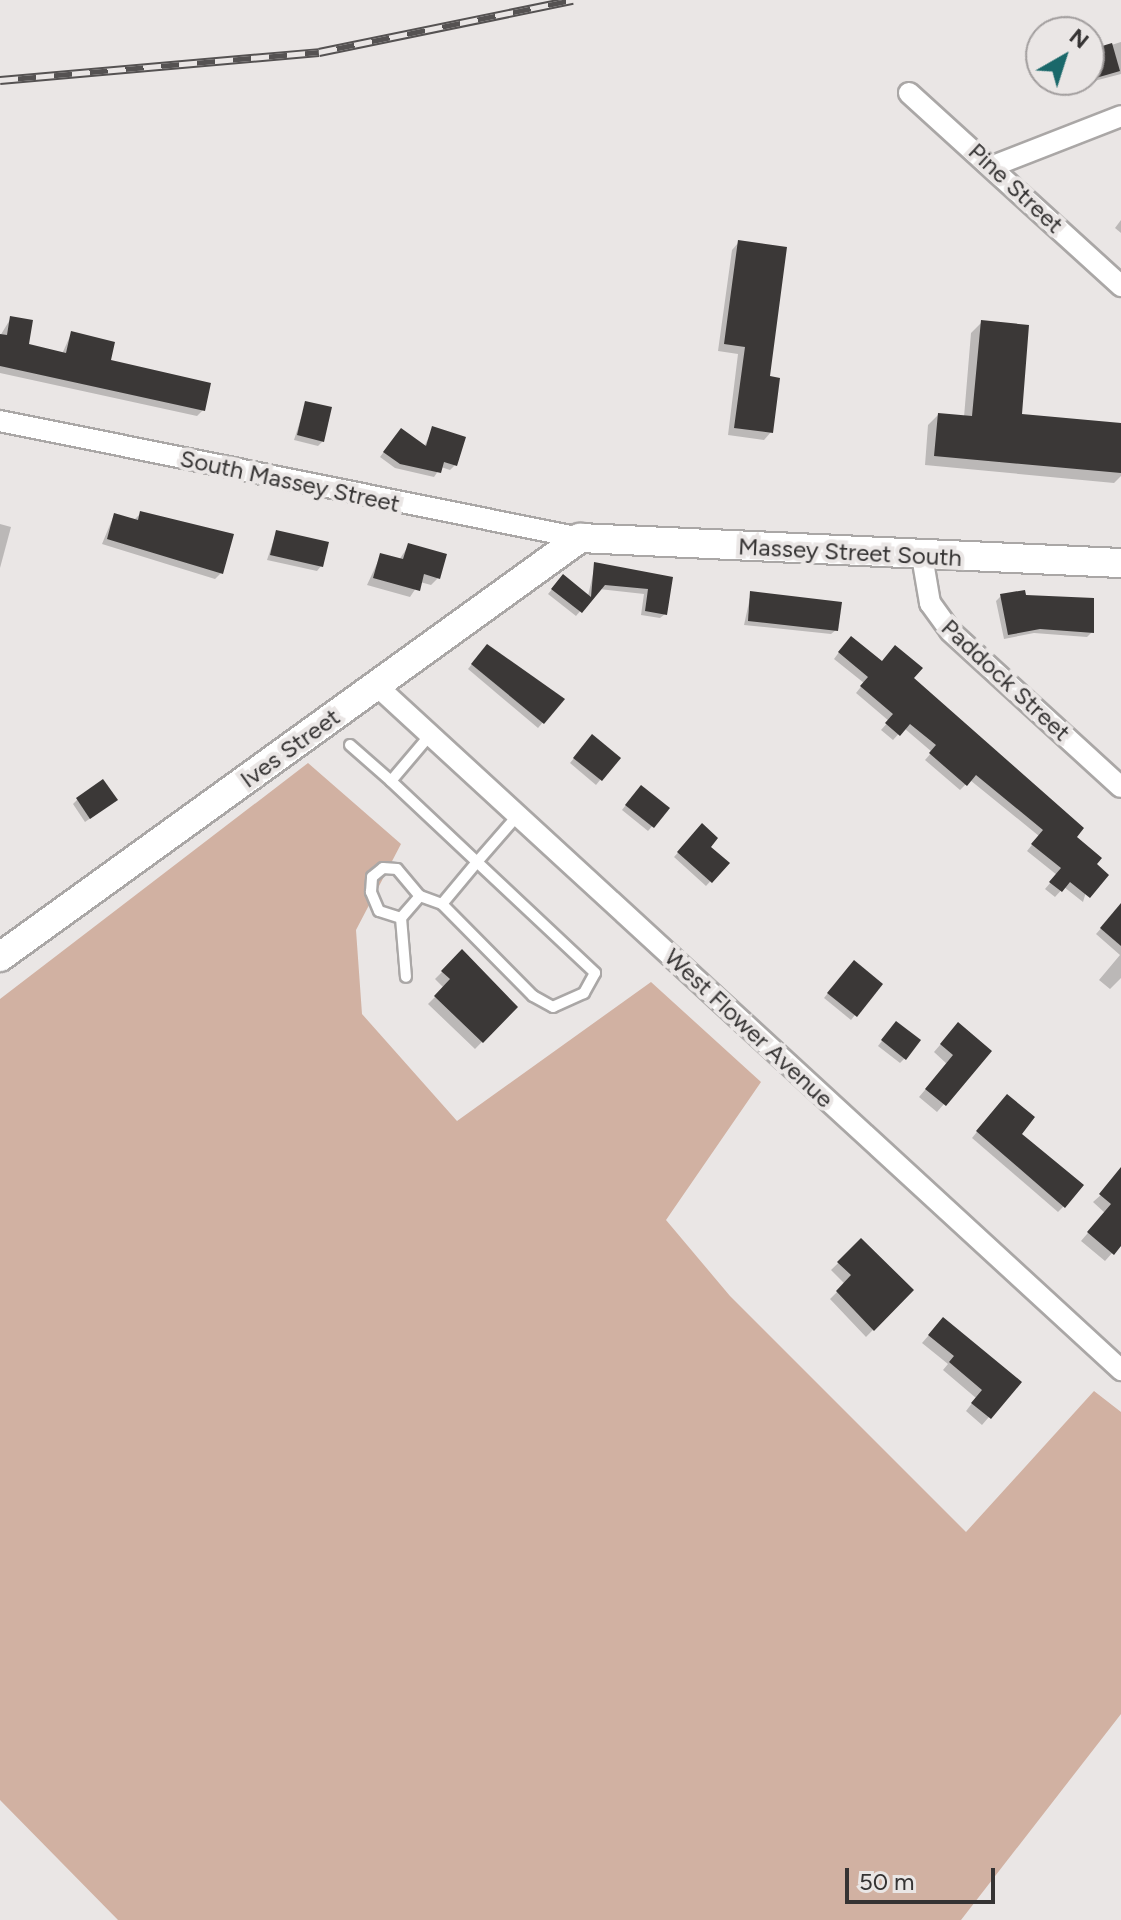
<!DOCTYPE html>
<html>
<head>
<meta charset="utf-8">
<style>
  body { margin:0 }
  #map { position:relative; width:1121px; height:1920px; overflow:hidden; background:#eae6e5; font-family:Figtree,sans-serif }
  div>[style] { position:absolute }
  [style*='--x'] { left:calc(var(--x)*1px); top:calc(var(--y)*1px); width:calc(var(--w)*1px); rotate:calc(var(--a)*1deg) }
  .green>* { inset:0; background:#d1b1a2 }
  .shadow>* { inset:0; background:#0003 }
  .building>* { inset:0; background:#3b3837 }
  .roads { filter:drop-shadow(2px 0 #aaa7a6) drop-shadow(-2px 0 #aaa7a6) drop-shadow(0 2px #aaa7a6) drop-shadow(0 -2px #aaa7a6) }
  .lane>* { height:10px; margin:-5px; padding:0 5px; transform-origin:5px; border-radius:5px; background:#fff }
  .street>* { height:20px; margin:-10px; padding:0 10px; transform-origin:10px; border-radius:10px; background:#fff }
  .secondary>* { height:28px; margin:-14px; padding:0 14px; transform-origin:14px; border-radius:14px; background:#fff }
  .rail>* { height:9px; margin-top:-4.5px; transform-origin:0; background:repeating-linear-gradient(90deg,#eae6e5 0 18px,#555252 0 36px); box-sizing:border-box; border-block:2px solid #555252 }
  span { translate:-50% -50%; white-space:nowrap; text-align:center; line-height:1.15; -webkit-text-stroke:8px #eae6e5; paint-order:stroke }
  .street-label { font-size:24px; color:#353333 }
  .north { position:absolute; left:1025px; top:16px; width:80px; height:80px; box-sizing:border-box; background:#eae6e5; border:2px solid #a29e9e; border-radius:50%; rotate:39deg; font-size:22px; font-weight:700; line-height:32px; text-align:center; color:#353333 }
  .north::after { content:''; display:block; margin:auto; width:28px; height:36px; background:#1a686a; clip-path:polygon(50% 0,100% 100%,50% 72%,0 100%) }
  .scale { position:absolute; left:845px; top:1868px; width:150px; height:36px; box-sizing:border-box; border:4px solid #353333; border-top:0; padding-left:10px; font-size:24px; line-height:28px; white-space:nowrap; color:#353333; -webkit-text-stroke:6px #eae6e5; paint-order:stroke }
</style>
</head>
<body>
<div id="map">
  <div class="green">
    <div style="clip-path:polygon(308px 763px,401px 844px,356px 930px,362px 1014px,457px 1121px,651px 982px,761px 1082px,666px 1220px,730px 1296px,966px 1532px,1094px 1391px,1121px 1412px,1121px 1714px,961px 1920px,118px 1920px,0 1800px,0 999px)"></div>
  </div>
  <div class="shadow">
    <div style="clip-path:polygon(1121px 42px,1121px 74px,1075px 86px,1073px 80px,1089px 80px,1089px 52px)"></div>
    <div style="clip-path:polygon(1121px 220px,1121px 233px,1115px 228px)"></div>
    <div style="clip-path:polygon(739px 242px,768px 378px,771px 432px,764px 440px,728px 435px,738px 354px,718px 351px,732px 250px)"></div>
    <div style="clip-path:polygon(11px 318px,27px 346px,62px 354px,71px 334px,108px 361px,203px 410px,197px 416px,0 373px,0 336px)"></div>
    <div style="clip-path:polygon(982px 322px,1019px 415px,1121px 425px,1121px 476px,1114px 483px,925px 465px,928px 425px,938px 415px,964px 417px,971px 333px)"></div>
    <div style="clip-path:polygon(306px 403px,323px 441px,318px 446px,294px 440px)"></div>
    <div style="clip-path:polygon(433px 428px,455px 465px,450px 470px,441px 467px,434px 477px,395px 468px,380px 457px,396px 435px,424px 447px)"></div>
    <div style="clip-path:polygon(141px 513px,221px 573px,215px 579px,102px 544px,114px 515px,135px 519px)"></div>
    <div style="clip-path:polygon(0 524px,11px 527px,0 568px)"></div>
    <div style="clip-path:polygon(276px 533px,321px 566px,317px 571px,267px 560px)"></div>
    <div style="clip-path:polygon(409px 545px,438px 578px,431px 585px,420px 582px,410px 597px,367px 585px,381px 555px,399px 560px)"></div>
    <div style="clip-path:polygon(595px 565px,670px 579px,665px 614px,660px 618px,641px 615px,644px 594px,599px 589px,576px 616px,548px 594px,559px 581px,588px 596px)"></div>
    <div style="clip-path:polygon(751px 593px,836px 630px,831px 634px,744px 625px)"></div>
    <div style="clip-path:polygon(1001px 596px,1025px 597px,1092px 632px,1087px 637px,1034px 633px,1004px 639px,996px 601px)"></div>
    <div style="clip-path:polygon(845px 644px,912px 678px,1074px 837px,1094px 865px,1083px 902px,1064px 887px,1055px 897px,1045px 889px,1057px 875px,1027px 851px,1039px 836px,970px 780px,960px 790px,925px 760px,932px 752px,904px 728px,893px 740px,881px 730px,889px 721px,856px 693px,864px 683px,834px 659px)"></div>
    <div style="clip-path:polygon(482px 651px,562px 700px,538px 728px,468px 669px)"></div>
    <div style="clip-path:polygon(587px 742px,618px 758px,596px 785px,570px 763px)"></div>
    <div style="clip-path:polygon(636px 792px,667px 809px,648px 831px,622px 810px)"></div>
    <div style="clip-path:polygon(77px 800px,111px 804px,85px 822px,73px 804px)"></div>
    <div style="clip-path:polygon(702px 826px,708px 847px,727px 863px,706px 886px,674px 857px)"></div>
    <div style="clip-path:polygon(1121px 916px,1121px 978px,1110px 989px,1099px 980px,1120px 955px,1096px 934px,1111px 917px)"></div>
    <div style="clip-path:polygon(462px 952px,516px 1007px,475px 1049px,428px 1004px,444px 988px,435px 979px)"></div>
    <div style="clip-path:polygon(849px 967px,855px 1015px,851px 1020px,824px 998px)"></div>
    <div style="clip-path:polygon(892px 1028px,905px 1058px,900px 1063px,878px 1046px)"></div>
    <div style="clip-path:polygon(951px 1032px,989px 1052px,937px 1112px,919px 1097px,947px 1064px,934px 1052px)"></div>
    <div style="clip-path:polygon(1001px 1102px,1064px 1206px,1058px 1212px,972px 1138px)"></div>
    <div style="clip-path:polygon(1121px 1177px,1121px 1243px,1105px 1261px,1081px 1241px,1105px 1213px,1093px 1202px)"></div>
    <div style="clip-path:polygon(861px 1241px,912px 1290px,866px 1337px,830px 1299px,845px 1284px,831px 1270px)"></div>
    <div style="clip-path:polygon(936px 1327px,1019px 1382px,982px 1425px,966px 1411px,976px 1398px,943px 1370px,948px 1364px,922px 1343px)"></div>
  </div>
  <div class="building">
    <div style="clip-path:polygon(1112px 43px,1120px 71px,1089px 80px,1089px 50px)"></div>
    <div style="clip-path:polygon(738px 240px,787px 247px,770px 376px,780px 378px,773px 433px,734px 428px,745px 347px,724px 344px)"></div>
    <div style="clip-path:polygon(10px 316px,33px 320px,29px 344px,66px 353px,71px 331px,115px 342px,111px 360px,211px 383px,205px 411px,0 366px,0 334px,7px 335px)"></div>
    <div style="clip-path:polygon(981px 320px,1029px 325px,1022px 414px,1121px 423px,1121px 473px,934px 456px,938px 413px,972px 416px)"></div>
    <div style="clip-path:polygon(305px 401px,332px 407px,324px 442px,297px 435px)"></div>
    <div style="clip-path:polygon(432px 426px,466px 437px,457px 466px,444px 462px,441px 473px,400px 464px,383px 452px,401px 428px,426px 446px)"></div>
    <div style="clip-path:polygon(140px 511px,234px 534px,223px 574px,107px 539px,114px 513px,138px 520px)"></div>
    <div style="clip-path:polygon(276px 530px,329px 542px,323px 567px,270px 555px)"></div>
    <div style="clip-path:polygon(408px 543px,447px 554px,440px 579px,424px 574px,420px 591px,373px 578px,380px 553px,403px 559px)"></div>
    <div style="clip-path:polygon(594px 562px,673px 577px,667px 615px,645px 611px,648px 589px,605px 585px,582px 613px,551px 589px,563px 574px,591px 597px)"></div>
    <div style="clip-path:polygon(1025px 590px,1026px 595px,1094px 598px,1094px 633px,1040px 629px,1008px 635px,1000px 594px)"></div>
    <div style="clip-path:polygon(750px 591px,842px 602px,838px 631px,748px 621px)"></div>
    <div style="clip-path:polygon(851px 636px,882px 661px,895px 645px,923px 668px,914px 678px,1084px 828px,1077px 837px,1102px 858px,1097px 864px,1109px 875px,1090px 898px,1070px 882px,1062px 892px,1049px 882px,1061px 868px,1031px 844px,1043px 830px,976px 775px,967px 786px,929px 753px,936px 745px,910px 724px,900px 736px,885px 723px,893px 714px,860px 686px,868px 677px,838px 652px)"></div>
    <div style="clip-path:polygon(487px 644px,565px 699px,544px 724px,471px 664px)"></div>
    <div style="clip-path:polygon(592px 734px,621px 758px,602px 781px,573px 758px)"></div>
    <div style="clip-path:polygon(103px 779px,118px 800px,90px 819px,76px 798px)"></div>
    <div style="clip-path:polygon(641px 785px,670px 808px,654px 828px,625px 805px)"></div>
    <div style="clip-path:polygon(702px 823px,718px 838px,711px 847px,730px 863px,712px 883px,677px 852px)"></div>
    <div style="clip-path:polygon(1121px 903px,1121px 946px,1100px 928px)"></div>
    <div style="clip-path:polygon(462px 949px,518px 1007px,483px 1043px,434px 996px,450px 979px,441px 971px)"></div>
    <div style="clip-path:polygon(854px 960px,883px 984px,857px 1017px,827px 993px)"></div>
    <div style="clip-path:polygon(896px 1021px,921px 1040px,906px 1060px,881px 1040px)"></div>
    <div style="clip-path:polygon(958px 1022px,992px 1051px,946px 1106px,925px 1089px,953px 1055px,940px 1044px)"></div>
    <div style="clip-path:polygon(1007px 1094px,1035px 1117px,1022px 1134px,1084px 1185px,1065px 1208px,976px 1131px)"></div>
    <div style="clip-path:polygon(1121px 1167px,1121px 1246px,1114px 1255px,1087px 1232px,1111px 1204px,1099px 1194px)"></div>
    <div style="clip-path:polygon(861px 1238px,914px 1290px,874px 1331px,836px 1291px,851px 1275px,837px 1262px)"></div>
    <div style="clip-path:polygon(943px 1317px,1022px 1382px,991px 1419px,971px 1403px,982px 1390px,949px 1362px,954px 1356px,928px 1335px)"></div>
  </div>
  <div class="roads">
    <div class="lane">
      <div style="--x:430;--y:735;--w:60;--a:130.3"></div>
      <div style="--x:391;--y:781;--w:118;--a:43.3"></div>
      <div style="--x:477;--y:862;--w:162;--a:43.2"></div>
      <div style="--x:595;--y:973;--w:23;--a:119"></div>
      <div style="--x:584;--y:993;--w:34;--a:156"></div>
      <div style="--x:553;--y:1007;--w:23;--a:-151"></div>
      <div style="--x:533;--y:996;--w:129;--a:-134.7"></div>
      <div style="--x:442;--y:904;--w:55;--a:-50.2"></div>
      <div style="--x:477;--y:862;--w:62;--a:-48.9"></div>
      <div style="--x:350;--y:745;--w:55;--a:41.3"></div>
      <div style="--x:420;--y:896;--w:29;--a:131"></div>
      <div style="--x:401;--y:918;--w:23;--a:-162"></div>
      <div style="--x:379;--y:911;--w:21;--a:-113"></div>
      <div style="--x:371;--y:892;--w:15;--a:-86"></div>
      <div style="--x:372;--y:877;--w:14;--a:-39"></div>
      <div style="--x:383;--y:868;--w:14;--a:4"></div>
      <div style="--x:397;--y:869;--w:35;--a:50"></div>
      <div style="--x:420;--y:896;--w:23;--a:20"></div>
      <div style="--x:401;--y:918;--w:59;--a:85.2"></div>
    </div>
    <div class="street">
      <div style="--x:909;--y:93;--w:287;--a:42.3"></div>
      <div style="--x:993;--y:166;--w:137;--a:-21.3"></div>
      <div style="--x:0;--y:421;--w:592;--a:11.4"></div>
      <div style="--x:922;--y:556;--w:48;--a:80.3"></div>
      <div style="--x:930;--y:603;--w:34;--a:54"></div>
      <div style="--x:950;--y:631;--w:231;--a:42.4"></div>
      <div style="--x:377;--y:686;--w:1011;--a:42.59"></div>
    </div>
    <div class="secondary">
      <div style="--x:0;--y:957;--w:716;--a:-35.84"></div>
      <div style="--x:580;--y:538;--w:542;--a:2.65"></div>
    </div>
  </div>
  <div class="rail">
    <div style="--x:0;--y:80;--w:320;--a:-5"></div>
    <div style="--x:319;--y:52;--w:259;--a:-11.6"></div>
  </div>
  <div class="street-label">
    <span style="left:1016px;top:188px;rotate:43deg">Pine Street</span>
    <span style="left:290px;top:481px;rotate:12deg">South Massey Street</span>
    <span style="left:850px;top:552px;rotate:3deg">Massey Street South</span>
    <span style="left:1006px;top:680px;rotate:43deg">Paddock Street</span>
    <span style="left:290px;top:748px;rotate:-36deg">Ives Street</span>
    <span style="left:749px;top:1028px;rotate:43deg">West Flower Avenue</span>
  </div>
  <div class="north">N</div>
  <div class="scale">50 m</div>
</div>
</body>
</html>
